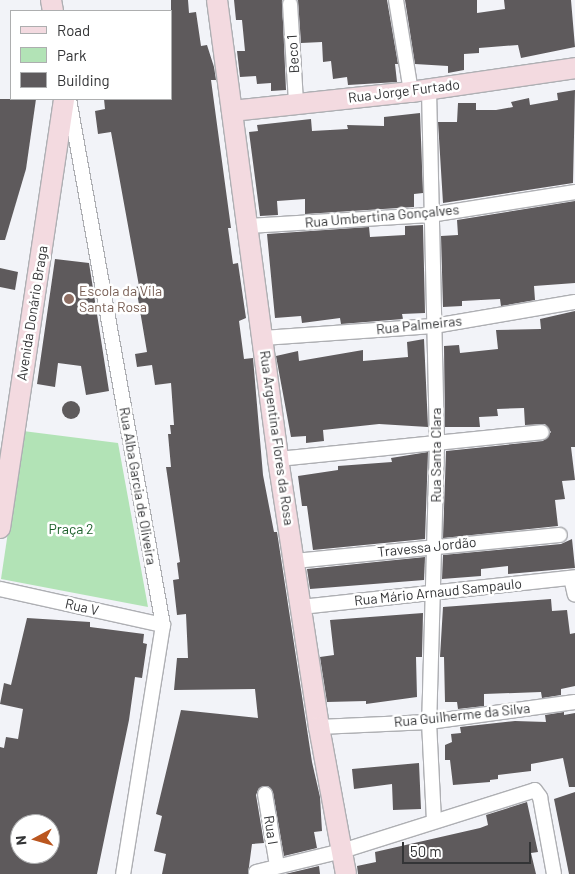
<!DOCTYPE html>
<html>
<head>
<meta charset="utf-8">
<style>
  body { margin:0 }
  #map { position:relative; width:575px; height:874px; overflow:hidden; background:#f2f3f8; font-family:Barlow,sans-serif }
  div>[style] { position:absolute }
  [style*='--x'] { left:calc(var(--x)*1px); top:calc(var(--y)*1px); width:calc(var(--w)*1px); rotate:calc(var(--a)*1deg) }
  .green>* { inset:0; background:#b2e3b6 }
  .building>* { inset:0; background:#5e5a5c }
  .round { border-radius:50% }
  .roads { filter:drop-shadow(1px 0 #aeafb3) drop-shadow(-1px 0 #aeafb3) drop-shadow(0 1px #aeafb3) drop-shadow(0 -1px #aeafb3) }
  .street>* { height:14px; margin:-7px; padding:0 7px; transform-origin:7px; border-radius:7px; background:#fff }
  .secondary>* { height:20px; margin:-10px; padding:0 10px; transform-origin:10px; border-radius:10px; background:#f3dae0 }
  .dots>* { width:14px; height:14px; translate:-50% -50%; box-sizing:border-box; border:2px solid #fff; border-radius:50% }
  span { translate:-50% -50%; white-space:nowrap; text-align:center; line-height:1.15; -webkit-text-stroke:5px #fff; paint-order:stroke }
  .street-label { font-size:14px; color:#333436 }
  .education-label { font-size:14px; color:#785e54 }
  .left { translate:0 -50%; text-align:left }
  .park-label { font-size:14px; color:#185d27 }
  .legend { position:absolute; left:10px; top:10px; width:162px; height:90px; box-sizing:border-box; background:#fff; border:1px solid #adaeaf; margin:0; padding:6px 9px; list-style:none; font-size:15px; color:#333436 }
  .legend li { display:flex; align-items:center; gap:10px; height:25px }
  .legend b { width:25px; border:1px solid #adaeaf }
  .north { position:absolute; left:10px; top:814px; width:50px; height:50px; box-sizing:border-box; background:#fff; border:1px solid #adaeaf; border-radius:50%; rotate:264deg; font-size:14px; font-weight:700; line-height:20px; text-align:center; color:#333436 }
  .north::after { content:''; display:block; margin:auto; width:18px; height:22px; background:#ba561f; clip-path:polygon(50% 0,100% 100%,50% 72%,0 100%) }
  .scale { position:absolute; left:402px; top:842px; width:129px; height:22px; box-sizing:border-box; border:2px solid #333436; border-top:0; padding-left:6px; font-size:15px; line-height:18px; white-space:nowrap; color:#333436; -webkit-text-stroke:4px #fff; paint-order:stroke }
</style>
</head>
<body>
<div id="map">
  <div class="green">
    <div style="clip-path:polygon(23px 431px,118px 443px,148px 607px,1px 579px)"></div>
  </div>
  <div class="building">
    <div style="clip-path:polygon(171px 0,188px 0,189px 13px,196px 12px,201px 46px,207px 45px,214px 67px,216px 80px,211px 80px,231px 228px,228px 228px,233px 264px,238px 263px,246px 318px,239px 321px,244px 359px,253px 358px,263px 475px,274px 532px,277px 532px,312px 762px,320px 797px,322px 831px,314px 832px,317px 848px,284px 856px,273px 792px,268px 786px,259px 788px,256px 795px,264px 843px,252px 844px,248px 874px,162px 874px,166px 854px,154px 851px,162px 816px,156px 814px,181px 710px,258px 718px,255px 689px,174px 690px,177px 658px,188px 658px,186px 614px,177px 615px,173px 580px,179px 579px,177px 563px,180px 562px,166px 467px,171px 467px,168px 434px,171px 434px,170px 425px,174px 425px,171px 383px,155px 385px,152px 365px,137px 367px,135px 354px,147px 352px,136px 287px,139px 286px,111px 132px,98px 134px,95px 111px,105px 109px,104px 99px,171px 99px)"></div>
    <div style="clip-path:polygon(234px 0,282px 0,286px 90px,271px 91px,271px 83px,257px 84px,256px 76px,240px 77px,237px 51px,245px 51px,242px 20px,236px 20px)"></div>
    <div style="clip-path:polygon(298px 0,387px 0,398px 64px,395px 64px,397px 82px,348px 85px,347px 77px,333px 79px,331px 61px,323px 62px,322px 42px,301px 43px)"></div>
    <div style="clip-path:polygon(405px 0,477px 0,477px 13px,505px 9px,504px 0,571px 0,575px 47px,521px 58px,518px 45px,479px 48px,479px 53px,464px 54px,464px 70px,448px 73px,448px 66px,415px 64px)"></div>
    <div style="clip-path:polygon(575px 90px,573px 183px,443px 203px,438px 122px,457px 122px,458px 103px,476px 103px,476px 110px,496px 110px,513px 107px,511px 102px,529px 98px,530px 105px,558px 100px,557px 93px)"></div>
    <div style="clip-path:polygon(0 99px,36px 99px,26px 169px,5px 240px,0 240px)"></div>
    <div style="clip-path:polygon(420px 113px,423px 193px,414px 194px,414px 207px,305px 214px,305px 199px,277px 201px,278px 215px,260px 216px,249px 132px,258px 131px,257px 125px,311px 119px,312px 131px,348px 129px,347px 125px,384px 126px,384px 117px)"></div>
    <div style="clip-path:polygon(575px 201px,575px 283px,534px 286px,535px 300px,501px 306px,500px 299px,462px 301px,462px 306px,443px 307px,441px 236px,458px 235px,457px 220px)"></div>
    <div style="clip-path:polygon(423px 225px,425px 313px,402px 314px,403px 319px,341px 324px,340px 318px,302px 323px,301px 316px,275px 318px,267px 234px,369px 227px,370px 237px,405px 235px,405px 226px)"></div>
    <div style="clip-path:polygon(55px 259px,89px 263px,109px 391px,86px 395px,81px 366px,58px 363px,55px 387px,37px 384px)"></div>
    <div style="clip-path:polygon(0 268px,18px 272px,15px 290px,0 287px)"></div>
    <div style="clip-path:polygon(575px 311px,575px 447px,571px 447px,575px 480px,562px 481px,565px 499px,555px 500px,558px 526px,443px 538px,446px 451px,543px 441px,551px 432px,545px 424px,525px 425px,524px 408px,497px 409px,498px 416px,479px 417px,480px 427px,445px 427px,444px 346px,459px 345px,460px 353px,498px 349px,496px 330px,541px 329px,540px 319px)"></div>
    <div style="clip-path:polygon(424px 339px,428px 427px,379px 424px,323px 430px,324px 441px,306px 443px,306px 436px,291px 437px,276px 356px,298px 351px,299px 361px,363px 350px,363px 361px,408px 357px,407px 342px)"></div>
    <div class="round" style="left:62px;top:401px;width:18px;height:18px"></div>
    <div style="clip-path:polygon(428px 452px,425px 539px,313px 550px,307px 506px,302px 506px,298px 476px,338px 470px,338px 466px,392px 462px,391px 458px)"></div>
    <div style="clip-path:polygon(572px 539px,575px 568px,508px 574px,508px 566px,481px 569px,481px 576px,442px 579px,443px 555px,561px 544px)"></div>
    <div style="clip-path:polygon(425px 557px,424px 580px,310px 589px,307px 569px)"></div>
    <div style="clip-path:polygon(551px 599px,552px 611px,567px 610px,570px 634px,575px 633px,575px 686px,561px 689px,561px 695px,542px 698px,541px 692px,484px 694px,484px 706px,458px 709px,457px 702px,445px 702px,444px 657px,440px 657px,443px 607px)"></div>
    <div style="clip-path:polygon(423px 613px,422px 657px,416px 657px,417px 697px,366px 704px,366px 701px,327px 702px,320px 657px,334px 655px,330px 620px)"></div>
    <div style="clip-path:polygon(evenodd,27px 618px,90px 622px,90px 627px,144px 634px,143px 643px,147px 644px,142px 678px,135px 677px,129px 720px,97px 874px,0 874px,0 747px,4px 748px,6px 737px,18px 739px,23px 709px,0 704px,4px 683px,11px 685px,27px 618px,20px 824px,50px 824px,50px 854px,20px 854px,20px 824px)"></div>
    <div style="clip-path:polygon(564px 712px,564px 715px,575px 713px,575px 787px,569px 787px,563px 758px,531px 764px,531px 771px,498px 775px,498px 779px,490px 780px,490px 782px,453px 785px,450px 760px,445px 760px,445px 745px,452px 742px,451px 734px,461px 733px,460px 727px,515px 721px,546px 722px,545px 715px)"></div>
    <div style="clip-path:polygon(419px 763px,421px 809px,393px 810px,392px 784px,354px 789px,352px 769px)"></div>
    <div style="clip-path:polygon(575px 792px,575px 874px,569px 874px,554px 799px)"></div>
    <div style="clip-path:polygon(527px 802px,538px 852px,531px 853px,536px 874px,358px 874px,357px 866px,376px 862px,375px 852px,480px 828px,488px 825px,486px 815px)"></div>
    <div style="clip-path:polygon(319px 866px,320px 874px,285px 874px)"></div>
  </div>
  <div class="roads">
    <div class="street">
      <div style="--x:396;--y:0;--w:93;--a:80.7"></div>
      <div style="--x:290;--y:4;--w:99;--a:86.5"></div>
      <div style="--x:429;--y:90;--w:352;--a:88.7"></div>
      <div style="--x:437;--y:442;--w:280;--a:91.6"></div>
      <div style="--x:429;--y:722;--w:99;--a:87.1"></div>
      <div style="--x:69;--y:99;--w:534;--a:79.87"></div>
      <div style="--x:163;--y:625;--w:252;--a:99.1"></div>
      <div style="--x:248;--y:226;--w:182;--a:-3.5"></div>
      <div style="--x:430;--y:215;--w:147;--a:-9"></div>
      <div style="--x:263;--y:338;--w:171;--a:-4"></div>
      <div style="--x:434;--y:326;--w:143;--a:-9.7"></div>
      <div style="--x:278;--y:459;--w:265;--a:-5.8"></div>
      <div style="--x:294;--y:561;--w:267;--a:-5.6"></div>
      <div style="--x:571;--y:578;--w:17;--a:77"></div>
      <div style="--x:0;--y:589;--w:167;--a:12.5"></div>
      <div style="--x:301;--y:607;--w:276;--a:-6.2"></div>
      <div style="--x:319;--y:727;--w:110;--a:-2.6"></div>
      <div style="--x:429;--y:722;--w:147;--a:-7.8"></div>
      <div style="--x:265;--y:794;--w:73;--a:80.5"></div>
      <div style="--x:256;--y:872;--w:89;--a:-13.7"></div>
      <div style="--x:342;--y:851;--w:202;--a:-17.5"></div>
      <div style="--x:535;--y:790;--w:9;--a:54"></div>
      <div style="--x:540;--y:797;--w:78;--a:79.7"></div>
    </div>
    <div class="secondary">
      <div style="--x:51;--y:0;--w:11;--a:80"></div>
      <div style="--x:217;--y:0;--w:463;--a:82.4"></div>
      <div style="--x:278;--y:459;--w:271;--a:81.3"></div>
      <div style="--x:319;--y:727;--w:149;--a:79.6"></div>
      <div style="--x:232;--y:111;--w:180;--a:-6.1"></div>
      <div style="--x:411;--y:92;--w:166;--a:-8.3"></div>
      <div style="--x:0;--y:528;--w:434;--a:-81.5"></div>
    </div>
  </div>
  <div class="dots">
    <div style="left:69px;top:299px;background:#8d6e63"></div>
  </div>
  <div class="street-label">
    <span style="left:293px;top:54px;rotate:-94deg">Beco 1</span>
    <span style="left:404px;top:91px;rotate:-7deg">Rua Jorge Furtado</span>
    <span style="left:382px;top:216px;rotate:-5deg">Rua Umbertina Gonçalves</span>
    <span style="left:32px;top:313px;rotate:-81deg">Avenida Donário Braga</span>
    <span style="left:419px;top:325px;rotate:-6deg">Rua Palmeiras</span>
    <span style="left:277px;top:438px;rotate:82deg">Rua Argentina Flores da Rosa</span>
    <span style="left:436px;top:455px;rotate:-90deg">Rua Santa Clara</span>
    <span style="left:138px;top:486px;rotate:80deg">Rua Alba Garcia de Oliveira</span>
    <span style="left:427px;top:547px;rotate:-6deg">Travessa Jordão</span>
    <span style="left:438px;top:592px;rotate:-6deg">Rua Mário Arnaud Sampaulo</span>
    <span style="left:82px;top:607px;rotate:13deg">Rua V</span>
    <span style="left:462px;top:715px;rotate:-6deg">Rua Guilherme da Silva</span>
    <span style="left:271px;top:830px;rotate:81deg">Rua I</span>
  </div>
  <div class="education-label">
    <span class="left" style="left:79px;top:299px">Escola da Vila<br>Santa Rosa</span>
  </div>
  <div class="park-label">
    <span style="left:71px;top:529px">Praça 2</span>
  </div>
  <ul class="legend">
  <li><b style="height:6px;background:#f3dae0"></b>Road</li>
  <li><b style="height:14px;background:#b2e3b6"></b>Park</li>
  <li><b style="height:14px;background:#5e5a5c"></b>Building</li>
  </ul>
  <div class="north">N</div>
  <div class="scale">50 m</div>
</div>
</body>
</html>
